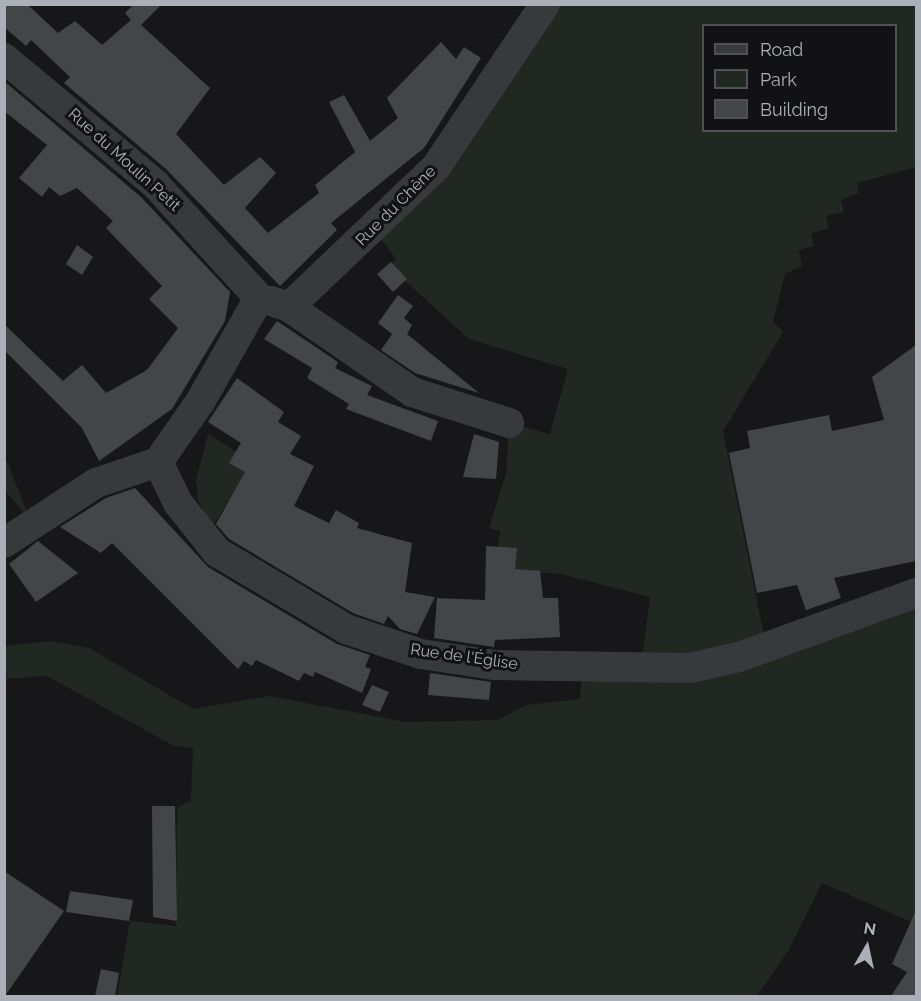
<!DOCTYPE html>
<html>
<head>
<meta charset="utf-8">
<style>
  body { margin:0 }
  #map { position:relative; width:921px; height:1001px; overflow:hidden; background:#171719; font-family:Raleway,sans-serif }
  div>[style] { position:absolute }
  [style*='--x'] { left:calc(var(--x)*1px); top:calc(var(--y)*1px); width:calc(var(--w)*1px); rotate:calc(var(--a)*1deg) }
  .green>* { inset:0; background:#212821 }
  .building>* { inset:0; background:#444549 }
  .minor>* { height:30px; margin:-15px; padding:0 15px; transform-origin:15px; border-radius:15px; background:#38393d }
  span { translate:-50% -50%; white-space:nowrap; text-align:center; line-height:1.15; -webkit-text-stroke:6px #121214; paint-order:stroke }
  .street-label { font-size:16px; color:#aaafb8 }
  .frame { position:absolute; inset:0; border:6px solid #aaafb8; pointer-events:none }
  .legend { position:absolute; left:702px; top:24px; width:195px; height:108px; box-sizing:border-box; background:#121214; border:2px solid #4f5156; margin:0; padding:8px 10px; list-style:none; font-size:18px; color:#aaafb8 }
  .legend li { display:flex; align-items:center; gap:12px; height:30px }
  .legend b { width:30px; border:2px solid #4f5156 }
  .north { position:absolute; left:837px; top:917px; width:60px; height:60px; -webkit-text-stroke:4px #121214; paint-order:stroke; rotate:9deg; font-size:16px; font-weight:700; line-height:24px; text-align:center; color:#aaafb8 }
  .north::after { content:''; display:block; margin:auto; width:21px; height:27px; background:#aaafb8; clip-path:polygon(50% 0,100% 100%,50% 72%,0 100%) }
</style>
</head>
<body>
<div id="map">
  <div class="green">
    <div style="clip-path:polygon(evenodd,545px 5px,916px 5px,916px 167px,857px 183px,859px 193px,841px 200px,844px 212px,826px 216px,829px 228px,811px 234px,814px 246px,799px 250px,802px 266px,785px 274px,773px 322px,783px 332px,723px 431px,766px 646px,916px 593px,916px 924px,822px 883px,788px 951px,757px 996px,117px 996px,130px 921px,176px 926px,177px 808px,191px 800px,193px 748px,174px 746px,47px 676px,5px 679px,5px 646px,50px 641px,89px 648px,193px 709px,269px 696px,406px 722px,498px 720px,526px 705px,580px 699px,582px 668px,641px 669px,650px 597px,561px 574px,513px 570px,497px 553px,500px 531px,489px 528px,506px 473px,509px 423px,550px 434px,568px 369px,469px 339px,389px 266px,396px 259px,374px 229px,545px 5px,704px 26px,896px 26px,896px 130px,704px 130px,704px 26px)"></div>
    <div style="clip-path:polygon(208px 434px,253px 462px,212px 527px,198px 500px,196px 480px)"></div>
    <div style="clip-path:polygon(4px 454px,31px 522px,5px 490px)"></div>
  </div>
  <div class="building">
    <div style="clip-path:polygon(4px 4px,27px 4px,58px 33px,75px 21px,102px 45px,131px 20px,125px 13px,134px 4px,162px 4px,141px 25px,210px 88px,176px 134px,224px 185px,260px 157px,276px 173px,245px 208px,268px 233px,319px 193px,315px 185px,355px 152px,329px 102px,344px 95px,370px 141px,398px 118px,387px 98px,441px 42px,456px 59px,464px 47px,481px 58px,424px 148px,331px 223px,337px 230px,280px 286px,166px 169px,64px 83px,70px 77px,31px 40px,26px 46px,4px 27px)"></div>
    <div style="clip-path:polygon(4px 81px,141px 197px,230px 292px,225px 321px,172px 409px,99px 461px,82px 428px,4px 350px,4px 324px,63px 381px,82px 365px,106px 393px,147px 370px,178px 328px,149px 299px,162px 286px,106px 228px,113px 221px,77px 188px,60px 196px,49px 187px,42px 197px,19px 178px,47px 145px,4px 111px)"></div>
    <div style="clip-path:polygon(77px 245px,93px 257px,82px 275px,66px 264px)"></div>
    <div style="clip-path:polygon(391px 262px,407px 279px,393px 292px,377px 274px)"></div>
    <div style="clip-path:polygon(398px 295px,413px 306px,404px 318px,412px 325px,407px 334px,479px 393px,415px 373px,381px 350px,392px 334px,378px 323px)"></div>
    <div style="clip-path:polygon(277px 321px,338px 362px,335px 368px,372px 386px,367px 395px,438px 421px,431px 441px,346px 409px,349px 404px,307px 378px,312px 368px,264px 339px)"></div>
    <div style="clip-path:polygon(916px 345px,916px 561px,834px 578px,841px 598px,806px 610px,797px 585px,757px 593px,729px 453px,750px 448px,747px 431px,829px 415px,832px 431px,884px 420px,872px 377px)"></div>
    <div style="clip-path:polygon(237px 378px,284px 412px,278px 422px,301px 436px,290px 454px,314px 466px,294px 506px,329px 523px,336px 510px,359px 523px,357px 528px,412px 543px,405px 592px,435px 597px,417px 634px,400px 629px,388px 616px,384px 624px,353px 613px,229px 539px,216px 524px,245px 472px,229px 463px,241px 443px,208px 422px)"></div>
    <div style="clip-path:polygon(474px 434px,499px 442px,496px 479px,463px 477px)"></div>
    <div style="clip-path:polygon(135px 488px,208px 567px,337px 644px,370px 655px,365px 667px,371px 669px,362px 693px,315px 672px,313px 677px,304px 673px,299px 681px,256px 660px,252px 666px,244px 661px,238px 669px,112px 543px,101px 553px,60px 527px,106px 498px)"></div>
    <div style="clip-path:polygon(38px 541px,78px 573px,36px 602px,9px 564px)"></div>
    <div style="clip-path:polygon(486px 546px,517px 548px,515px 569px,540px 571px,543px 598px,558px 598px,560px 637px,495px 640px,494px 647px,434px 638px,437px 598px,485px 600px)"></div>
    <div style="clip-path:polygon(430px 673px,491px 682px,489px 700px,428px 695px)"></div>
    <div style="clip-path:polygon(372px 685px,389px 692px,380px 712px,362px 705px)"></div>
    <div style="clip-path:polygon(152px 806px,175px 806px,177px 921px,153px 917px)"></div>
    <div style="clip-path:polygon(4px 871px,64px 911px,5px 996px,4px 996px)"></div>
    <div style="clip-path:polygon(70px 891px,133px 900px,129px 921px,66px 912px)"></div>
    <div style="clip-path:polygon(916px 910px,916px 996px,891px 996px,907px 972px,892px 964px)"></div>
    <div style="clip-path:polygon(101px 969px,119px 973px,115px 996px,95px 996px)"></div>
  </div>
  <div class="minor">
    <div style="--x:4;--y:58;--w:197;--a:39.8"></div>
    <div style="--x:155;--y:184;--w:154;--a:47.6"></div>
    <div style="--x:271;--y:301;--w:19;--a:18"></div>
    <div style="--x:289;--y:307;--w:150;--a:34.6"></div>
    <div style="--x:412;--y:392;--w:102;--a:17.7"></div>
    <div style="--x:289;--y:307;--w:203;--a:-43.6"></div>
    <div style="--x:436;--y:167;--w:196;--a:-56.2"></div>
    <div style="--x:158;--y:462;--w:46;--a:64"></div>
    <div style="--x:178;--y:503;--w:63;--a:51.5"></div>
    <div style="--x:217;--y:552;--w:150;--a:30.8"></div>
    <div style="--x:346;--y:629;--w:79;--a:18.4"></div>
    <div style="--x:421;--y:654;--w:75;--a:8.5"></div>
    <div style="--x:495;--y:665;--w:195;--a:0.9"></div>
    <div style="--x:690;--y:668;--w:50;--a:-12.7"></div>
    <div style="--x:739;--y:657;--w:188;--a:-19.9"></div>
    <div style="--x:158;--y:462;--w:73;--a:-55"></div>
    <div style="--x:200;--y:402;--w:120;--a:-60.4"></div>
    <div style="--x:4;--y:543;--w:110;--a:-33.1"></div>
    <div style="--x:96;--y:483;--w:65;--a:-18.7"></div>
  </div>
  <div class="street-label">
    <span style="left:124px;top:160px;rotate:42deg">Rue du Moulin Petit</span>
    <span style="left:396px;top:206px;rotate:-45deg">Rue du Chêne</span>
    <span style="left:464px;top:657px;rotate:8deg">Rue de l'Église</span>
  </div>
  <div class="frame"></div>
  <ul class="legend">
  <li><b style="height:8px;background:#38393d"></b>Road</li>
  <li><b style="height:16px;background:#212821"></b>Park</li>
  <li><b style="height:16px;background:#444549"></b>Building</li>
  </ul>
  <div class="north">N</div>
</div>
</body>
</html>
